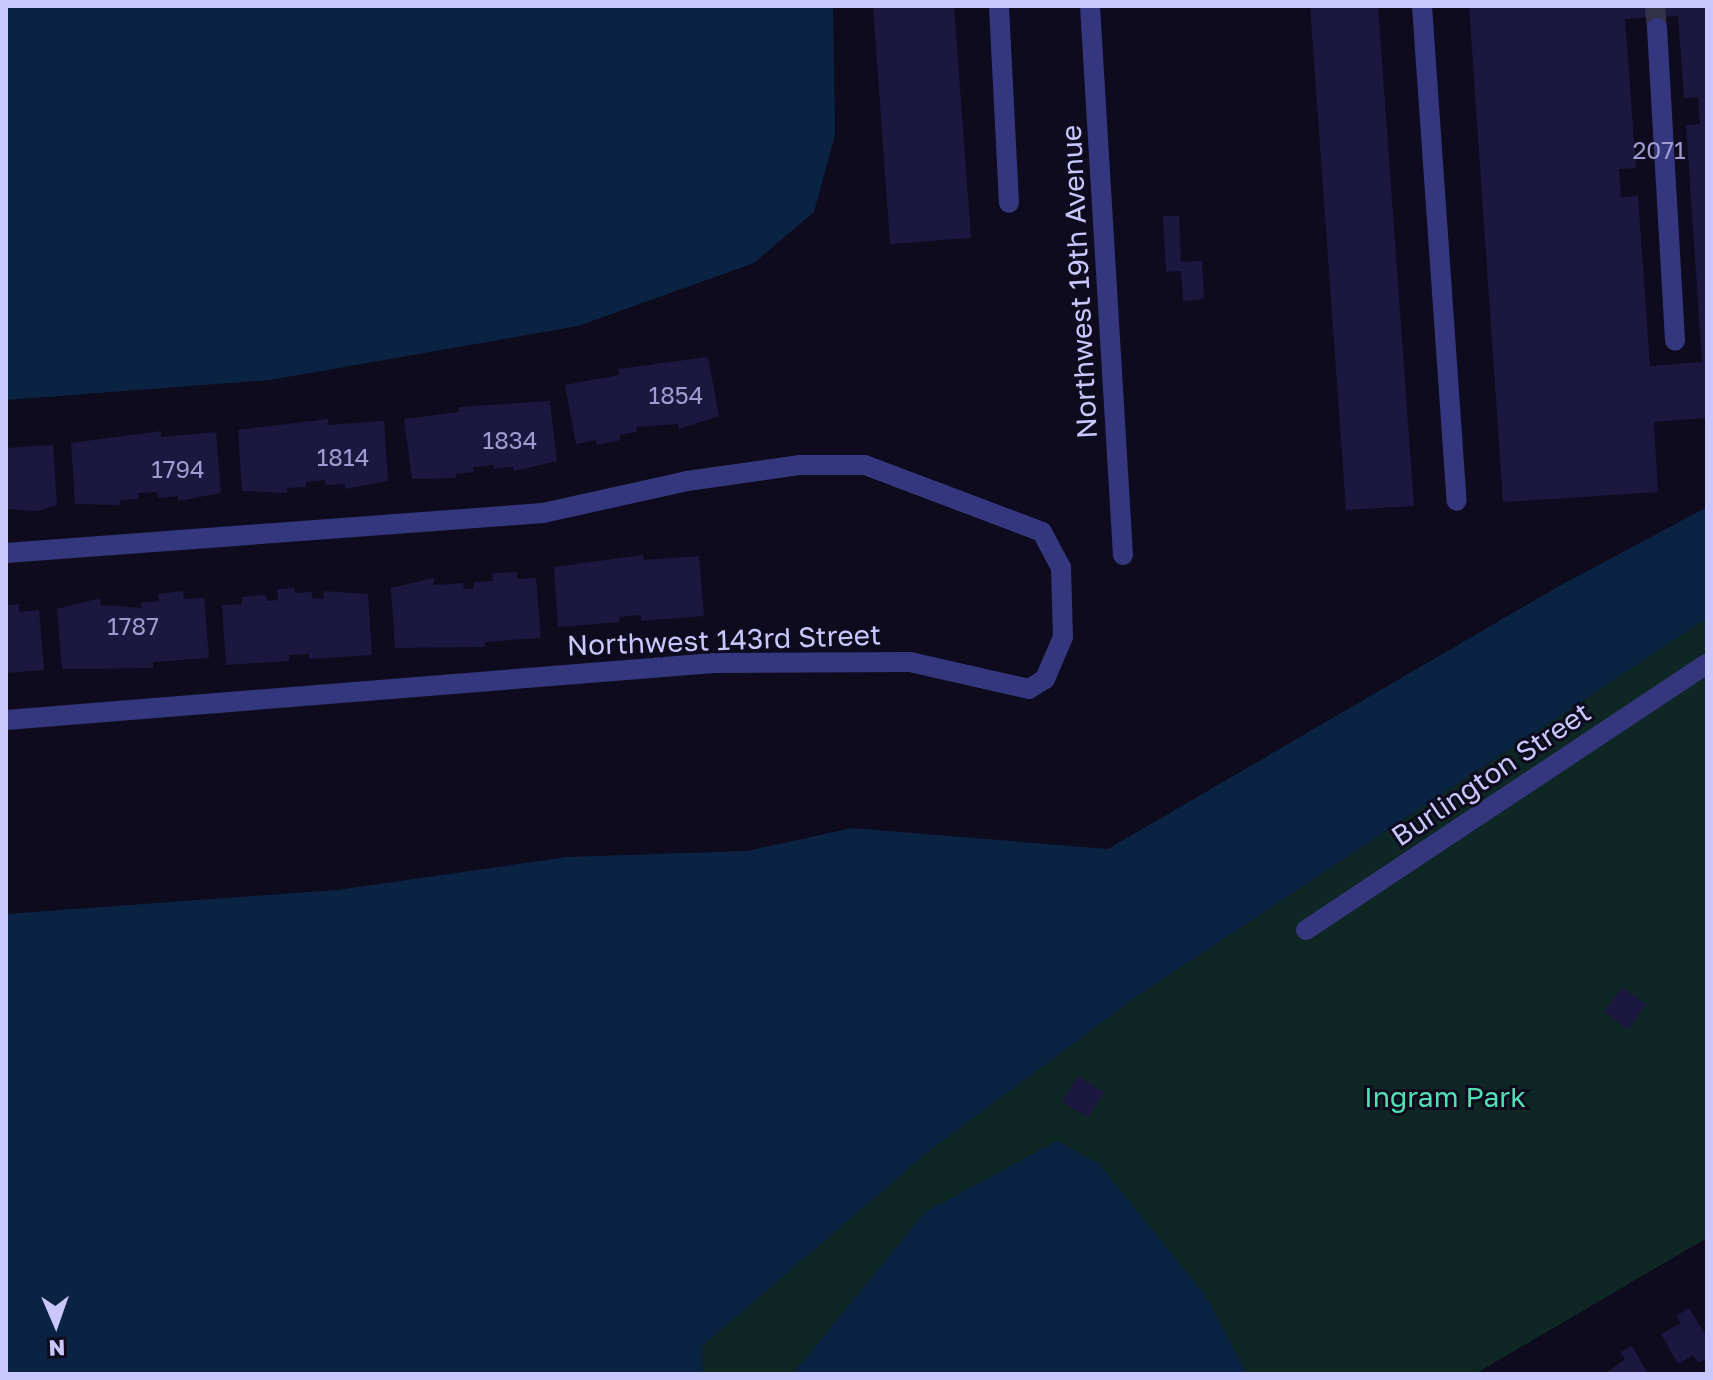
<!DOCTYPE html>
<html>
<head>
<meta charset="utf-8">
<style>
  body { margin:0 }
  #map { position:relative; width:1713px; height:1380px; overflow:hidden; background:#0d0b1d; font-family:"Golos Text",sans-serif }
  div>[style] { position:absolute }
  [style*='--x'] { left:calc(var(--x)*1px); top:calc(var(--y)*1px); width:calc(var(--w)*1px); rotate:calc(var(--a)*1deg) }
  .green>* { inset:0; background:#0e2725 }
  .water>* { inset:0; background:#0b2342 }
  .building>* { inset:0; background:#1c173f }
  .minor-tunnel>* { height:20px; margin-top:-10px; transform-origin:0; background:repeating-linear-gradient(90deg,#33314a 0 20px,transparent 0 30px) }
  .minor>* { height:20px; margin:-10px; padding:0 10px; transform-origin:10px; border-radius:10px; background:#35377e }
  span { translate:-50% -50%; white-space:nowrap; text-align:center; line-height:1.15; -webkit-text-stroke:6px #0d0b1d; paint-order:stroke }
  .number-label { font-size:24px; color:#9e9bcf }
  .number-label span { -webkit-text-stroke-width:0 }
  .street-label { font-size:28px; color:#cac7ff }
  .park-label { font-size:28px; color:#52e0b3 }
  .frame { position:absolute; inset:0; border:8px solid #cac7ff; pointer-events:none }
  .north { position:absolute; left:16px; top:1284px; width:80px; height:80px; -webkit-text-stroke:6px #0d0b1d; paint-order:stroke; rotate:178deg; font-size:22px; font-weight:700; line-height:32px; text-align:center; color:#cac7ff }
  .north::after { content:''; display:block; margin:auto; width:28px; height:36px; background:#cac7ff; clip-path:polygon(50% 0,100% 100%,50% 72%,0 100%) }
</style>
</head>
<body>
<div id="map">
  <div class="green">
    <div style="clip-path:polygon(1707px 618px,1707px 1238px,1475px 1374px,1247px 1374px,1206px 1296px,925px 1212px,793px 1374px,703px 1374px,702px 1346px,930px 1150px,1136px 997px)"></div>
  </div>
  <div class="water">
    <div style="clip-path:polygon(6px 6px,833px 6px,835px 135px,814px 212px,754px 263px,578px 326px,270px 380px,6px 400px)"></div>
    <div style="clip-path:polygon(1707px 507px,1707px 618px,1136px 997px,930px 1150px,702px 1346px,703px 1374px,6px 1374px,6px 914px,337px 890px,567px 857px,747px 851px,852px 828px,1108px 849px,1554px 589px)"></div>
    <div style="clip-path:polygon(1057px 1141px,1099px 1164px,1206px 1296px,1247px 1374px,793px 1374px,925px 1212px)"></div>
  </div>
  <div class="building">
    <div style="clip-path:polygon(873px 6px,954px 6px,971px 238px,890px 244px)"></div>
    <div style="clip-path:polygon(1310px 6px,1378px 6px,1414px 506px,1346px 510px)"></div>
    <div style="clip-path:polygon(evenodd,1469px 6px,1707px 6px,1707px 418px,1654px 422px,1658px 492px,1503px 502px,1469px 6px,1678px 16px,1684px 98px,1698px 97px,1700px 124px,1686px 125px,1702px 362px,1650px 366px,1638px 196px,1621px 197px,1619px 169px,1636px 168px,1625px 19px,1678px 16px)"></div>
    <div style="clip-path:polygon(1163px 216px,1179px 216px,1181px 262px,1202px 261px,1204px 299px,1183px 301px,1181px 271px,1166px 272px)"></div>
    <div style="clip-path:polygon(708px 357px,719px 416px,679px 429px,678px 424px,636px 427px,637px 432px,619px 435px,621px 440px,597px 445px,596px 440px,576px 444px,565px 385px,619px 375px,618px 369px)"></div>
    <div style="clip-path:polygon(550px 401px,557px 461px,514px 471px,513px 467px,494px 469px,493px 465px,473px 467px,474px 472px,456px 474px,456px 478px,412px 479px,404px 419px,459px 412px,459px 407px)"></div>
    <div style="clip-path:polygon(328px 419px,328px 425px,384px 421px,388px 481px,345px 489px,345px 484px,325px 485px,325px 480px,306px 482px,306px 487px,287px 488px,287px 493px,242px 491px,238px 430px)"></div>
    <div style="clip-path:polygon(161px 431px,161px 437px,216px 432px,221px 493px,178px 501px,178px 496px,158px 498px,157px 492px,138px 493px,138px 499px,120px 500px,120px 505px,75px 504px,71px 443px)"></div>
    <div style="clip-path:polygon(53px 445px,57px 505px,38px 511px,6px 509px,6px 448px)"></div>
    <div style="clip-path:polygon(643px 555px,644px 560px,699px 556px,704px 616px,641px 621px,641px 615px,619px 617px,620px 622px,558px 627px,554px 567px)"></div>
    <div style="clip-path:polygon(517px 572px,517px 579px,536px 578px,541px 638px,485px 642px,485px 647px,395px 648px,391px 588px,434px 578px,434px 585px,463px 583px,464px 589px,474px 588px,474px 582px,493px 581px,492px 573px)"></div>
    <div style="clip-path:polygon(294px 588px,295px 593px,312px 592px,312px 599px,324px 598px,323px 591px,368px 594px,372px 655px,309px 659px,309px 654px,289px 655px,289px 661px,226px 665px,222px 605px,242px 604px,242px 597px,266px 595px,267px 601px,278px 600px,277px 589px)"></div>
    <div style="clip-path:polygon(183px 591px,184px 599px,204px 598px,209px 658px,153px 662px,153px 668px,62px 669px,57px 609px,100px 598px,101px 605px,142px 608px,141px 603px,159px 601px,158px 594px)"></div>
    <div style="clip-path:polygon(19px 604px,19px 612px,39px 610px,44px 670px,6px 673px,6px 605px)"></div>
    <div style="clip-path:polygon(1622px 987px,1646px 1004px,1628px 1030px,1604px 1012px)"></div>
    <div style="clip-path:polygon(1078px 1076px,1104px 1092px,1088px 1118px,1062px 1102px)"></div>
    <div style="clip-path:polygon(1689px 1308px,1707px 1338px,1707px 1358px,1698px 1363px,1693px 1355px,1678px 1364px,1661px 1334px,1681px 1323px,1676px 1316px)"></div>
    <div style="clip-path:polygon(1632px 1346px,1648px 1374px,1605px 1374px,1625px 1359px,1620px 1352px)"></div>
  </div>
  <div class="minor-tunnel">
    <div style="--x:1655;--y:6;--w:22;--a:85"></div>
  </div>
  <div class="minor">
    <div style="--x:999;--y:6;--w:197;--a:87.1"></div>
    <div style="--x:1090;--y:6;--w:550;--a:86.56"></div>
    <div style="--x:1422;--y:6;--w:496;--a:86"></div>
    <div style="--x:1657;--y:28;--w:313;--a:86.7"></div>
    <div style="--x:6;--y:553;--w:538;--a:-4.26"></div>
    <div style="--x:543;--y:513;--w:148;--a:-12.5"></div>
    <div style="--x:687;--y:481;--w:113;--a:-8.1"></div>
    <div style="--x:799;--y:465;--w:66;--a:0"></div>
    <div style="--x:865;--y:465;--w:189;--a:20.7"></div>
    <div style="--x:1042;--y:532;--w:40;--a:62"></div>
    <div style="--x:1061;--y:567;--w:70;--a:88.4"></div>
    <div style="--x:1063;--y:637;--w:46;--a:113.2"></div>
    <div style="--x:1045;--y:679;--w:19;--a:148"></div>
    <div style="--x:1029;--y:689;--w:122;--a:-167.2"></div>
    <div style="--x:910;--y:662;--w:196;--a:179.7"></div>
    <div style="--x:714;--y:663;--w:710;--a:175.4"></div>
    <div style="--x:1306;--y:930;--w:481;--a:-33.6"></div>
  </div>
  <div class="number-label">
    <span style="left:1659px;top:150px">2071</span>
    <span style="left:676px;top:395px">1854</span>
    <span style="left:510px;top:440px">1834</span>
    <span style="left:343px;top:457px">1814</span>
    <span style="left:178px;top:469px">1794</span>
    <span style="left:133px;top:626px">1787</span>
  </div>
  <div class="street-label">
    <span style="left:1079px;top:282px;rotate:-93deg">Northwest 19th Avenue</span>
    <span style="left:724px;top:640px;rotate:-2deg">Northwest 143rd Street</span>
    <span style="left:1491px;top:774px;rotate:-34deg">Burlington Street</span>
  </div>
  <div class="park-label">
    <span style="left:1445px;top:1097px">Ingram Park</span>
  </div>
  <div class="frame"></div>
  <div class="north">N</div>
</div>
</body>
</html>
